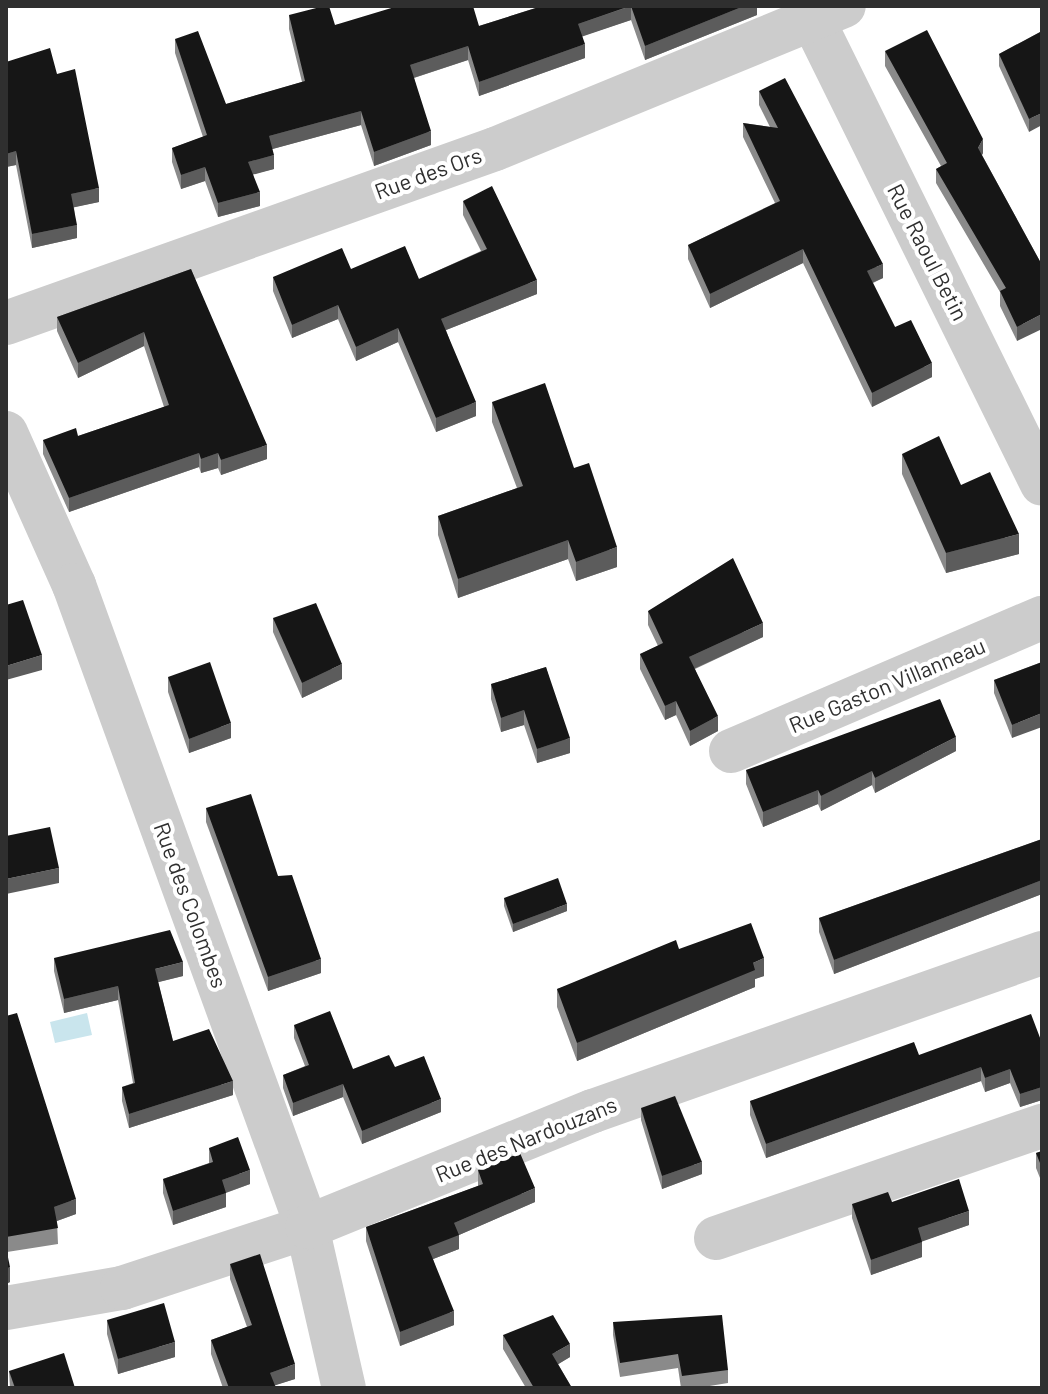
<!DOCTYPE html>
<html>
<head>
<meta charset="utf-8">
<style>
  body { margin:0 }
  #map { position:relative; width:1048px; height:1394px; overflow:hidden; background:#fff; font-family:Barlow,sans-serif }
  div>[style] { position:absolute }
  [style*='--x'] { left:calc(var(--x)*1px); top:calc(var(--y)*1px); width:calc(var(--w)*1px); rotate:calc(var(--a)*1deg) }
  .water>* { inset:0; background:#c9e5ed }
  .minor>* { height:44px; margin:-22px; padding:0 22px; transform-origin:22px; border-radius:22px; background:#ccc }
  .wall>* { inset:0; background:#8a8a8a }
  .shaded-wall>* { inset:0; background:#5c5c5c }
  .building>* { inset:0; background:#161616 }
  span { translate:-50% -50%; white-space:nowrap; text-align:center; line-height:1.15; -webkit-text-stroke:8px #fff; paint-order:stroke }
  .street-label { font-size:22px; color:#2f2f2f }
  .frame { position:absolute; inset:0; border:8px solid #2f2f2f; pointer-events:none }
</style>
</head>
<body>
<div id="map">
  <div class="water">
    <div style="clip-path:polygon(87px 1013px,92px 1035px,55px 1043px,50px 1022px)"></div>
  </div>
  <div class="minor">
    <div style="--x:813;--y:20;--w:517;--a:63.73"></div>
    <div style="--x:6;--y:323;--w:519;--a:-19.59"></div>
    <div style="--x:495;--y:149;--w:377;--a:-22.3"></div>
    <div style="--x:6;--y:433;--w:167;--a:65.9"></div>
    <div style="--x:74;--y:585;--w:683;--a:70.05"></div>
    <div style="--x:307;--y:1227;--w:165;--a:77.1"></div>
    <div style="--x:731;--y:751;--w:338;--a:-23.2"></div>
    <div style="--x:716;--y:1238;--w:345;--a:-19"></div>
    <div style="--x:6;--y:1308;--w:118;--a:-9.8"></div>
    <div style="--x:122;--y:1288;--w:195;--a:-18.2"></div>
    <div style="--x:307;--y:1227;--w:309;--a:-22.1"></div>
    <div style="--x:593;--y:1111;--w:476;--a:-19.4"></div>
  </div>
  <div class="wall">
    <div style="clip-path:polygon(542px 6px,757px 6px,757px 15px,645px 60px,631px 20px,582px 36px,585px 58px,479px 96px,468px 60px,414px 78px,431px 145px,374px 166px,361px 125px,272px 149px,274px 169px,253px 174px,260px 206px,218px 217px,205px 181px,181px 189px,172px 162px,172px 148px,203px 137px,175px 53px,175px 39px,226px 104px,302px 82px,289px 29px,289px 15px,335px 25px,457px 8px,479px 26px)"></div>
    <div style="clip-path:polygon(1042px 31px,1029px 132px,999px 66px,999px 54px)"></div>
    <div style="clip-path:polygon(885px 51px,983px 153px,982px 155px,1042px 265px,1017px 341px,1000px 306px,1000px 292px,936px 183px,936px 169px,941px 166px,885px 66px)"></div>
    <div style="clip-path:polygon(6px 62px,57px 74px,99px 202px,74px 207px,77px 238px,32px 248px,16px 165px,6px 167px)"></div>
    <div style="clip-path:polygon(759px 91px,883px 278px,873px 283px,895px 327px,932px 377px,872px 407px,803px 263px,710px 308px,688px 259px,688px 245px,775px 203px,743px 137px,743px 123px,770px 127px,759px 105px)"></div>
    <div style="clip-path:polygon(463px 201px,537px 294px,446px 330px,476px 416px,436px 432px,398px 342px,356px 361px,338px 319px,292px 338px,273px 291px,273px 277px,351px 269px,419px 279px,481px 251px,463px 215px)"></div>
    <div style="clip-path:polygon(191px 269px,267px 459px,221px 475px,218px 468px,201px 473px,199px 467px,69px 512px,43px 454px,43px 440px,78px 436px,164px 407px,144px 346px,78px 378px,57px 331px,57px 317px)"></div>
    <div style="clip-path:polygon(492px 402px,574px 468px,617px 567px,576px 581px,568px 559px,458px 598px,438px 535px,438px 516px,517px 488px,492px 422px)"></div>
    <div style="clip-path:polygon(902px 454px,961px 485px,1019px 554px,946px 573px,902px 474px)"></div>
    <div style="clip-path:polygon(648px 611px,763px 637px,695px 669px,718px 731px,690px 746px,676px 715px,665px 720px,640px 669px,640px 654px,658px 646px,648px 625px)"></div>
    <div style="clip-path:polygon(273px 618px,342px 679px,302px 698px,273px 632px)"></div>
    <div style="clip-path:polygon(1042px 662px,1012px 738px,994px 693px,994px 680px)"></div>
    <div style="clip-path:polygon(546px 667px,570px 753px,537px 763px,524px 725px,501px 732px,491px 699px,491px 684px)"></div>
    <div style="clip-path:polygon(168px 677px,231px 738px,189px 753px,168px 692px)"></div>
    <div style="clip-path:polygon(956px 751px,875px 793px,872px 785px,821px 811px,818px 804px,763px 827px,746px 784px,746px 770px)"></div>
    <div style="clip-path:polygon(206px 808px,278px 876px,321px 973px,268px 991px,206px 822px)"></div>
    <div style="clip-path:polygon(1042px 839px,1042px 894px,834px 974px,819px 932px,819px 918px)"></div>
    <div style="clip-path:polygon(504px 898px,567px 911px,513px 932px,504px 906px)"></div>
    <div style="clip-path:polygon(679px 949px,764px 976px,755px 979px,755px 987px,577px 1061px,557px 1007px,557px 989px)"></div>
    <div style="clip-path:polygon(54px 958px,183px 976px,158px 982px,173px 1041px,233px 1095px,129px 1128px,122px 1101px,122px 1087px,133px 1083px,118px 1000px,64px 1013px,54px 971px)"></div>
    <div style="clip-path:polygon(6px 1016px,76px 1214px,57px 1221px,58px 1244px,7px 1252px,10px 1282px,6px 1284px)"></div>
    <div style="clip-path:polygon(294px 1025px,353px 1069px,395px 1067px,441px 1112px,362px 1144px,343px 1097px,293px 1116px,283px 1088px,283px 1075px,305px 1066px,294px 1038px)"></div>
    <div style="clip-path:polygon(1042px 1043px,1042px 1100px,1020px 1107px,1010px 1083px,985px 1092px,981px 1081px,766px 1158px,750px 1115px,750px 1101px,919px 1055px)"></div>
    <div style="clip-path:polygon(641px 1108px,702px 1174px,662px 1189px,641px 1120px)"></div>
    <div style="clip-path:polygon(209px 1148px,250px 1184px,226px 1193px,226px 1207px,173px 1225px,163px 1193px,163px 1179px,209px 1163px)"></div>
    <div style="clip-path:polygon(1042px 1151px,1042px 1183px,1036px 1168px,1036px 1153px)"></div>
    <div style="clip-path:polygon(478px 1170px,535px 1202px,459px 1235px,459px 1249px,433px 1259px,454px 1325px,400px 1346px,366px 1241px,366px 1227px,478px 1186px)"></div>
    <div style="clip-path:polygon(892px 1202px,969px 1225px,922px 1241px,922px 1257px,871px 1275px,852px 1218px,852px 1204px)"></div>
    <div style="clip-path:polygon(230px 1264px,295px 1379px,275px 1385px,276px 1388px,223px 1388px,211px 1354px,211px 1340px,247px 1327px,230px 1279px)"></div>
    <div style="clip-path:polygon(107px 1320px,175px 1357px,118px 1374px,107px 1334px)"></div>
    <div style="clip-path:polygon(613px 1322px,728px 1370px,728px 1383px,697px 1388px,681px 1388px,678px 1368px,620px 1377px,613px 1335px)"></div>
    <div style="clip-path:polygon(503px 1335px,570px 1357px,558px 1364px,572px 1388px,526px 1388px,503px 1349px)"></div>
    <div style="clip-path:polygon(9px 1371px,75px 1388px,10px 1388px)"></div>
  </div>
  <div class="shaded-wall">
    <div style="clip-path:polygon(631px 6px,631px 20px,578px 38px,578px 24px)"></div>
    <div style="clip-path:polygon(744px 6px,757px 6px,757px 15px,645px 60px,645px 46px)"></div>
    <div style="clip-path:polygon(585px 44px,585px 58px,479px 96px,479px 82px)"></div>
    <div style="clip-path:polygon(468px 46px,468px 60px,410px 79px,410px 65px)"></div>
    <div style="clip-path:polygon(361px 111px,361px 125px,269px 150px,269px 136px)"></div>
    <div style="clip-path:polygon(1042px 113px,1042px 125px,1029px 132px,1029px 119px)"></div>
    <div style="clip-path:polygon(431px 131px,431px 145px,374px 166px,374px 152px)"></div>
    <div style="clip-path:polygon(983px 139px,983px 153px,978px 162px,978px 148px)"></div>
    <div style="clip-path:polygon(16px 151px,16px 165px,6px 167px,6px 154px)"></div>
    <div style="clip-path:polygon(274px 155px,274px 169px,248px 176px,248px 162px)"></div>
    <div style="clip-path:polygon(205px 167px,205px 181px,181px 189px,181px 175px)"></div>
    <div style="clip-path:polygon(99px 188px,99px 202px,71px 208px,71px 194px)"></div>
    <div style="clip-path:polygon(260px 192px,260px 206px,218px 217px,218px 203px)"></div>
    <div style="clip-path:polygon(77px 225px,77px 238px,32px 248px,32px 234px)"></div>
    <div style="clip-path:polygon(803px 249px,803px 263px,710px 308px,710px 294px)"></div>
    <div style="clip-path:polygon(883px 264px,883px 278px,867px 285px,867px 271px)"></div>
    <div style="clip-path:polygon(537px 280px,537px 294px,441px 332px,441px 319px)"></div>
    <div style="clip-path:polygon(338px 305px,338px 319px,292px 338px,292px 325px)"></div>
    <div style="clip-path:polygon(1042px 314px,1042px 329px,1017px 341px,1017px 327px)"></div>
    <div style="clip-path:polygon(398px 328px,398px 342px,356px 361px,356px 347px)"></div>
    <div style="clip-path:polygon(144px 332px,144px 346px,78px 378px,78px 363px)"></div>
    <div style="clip-path:polygon(932px 363px,932px 377px,872px 407px,872px 393px)"></div>
    <div style="clip-path:polygon(476px 402px,476px 416px,436px 432px,436px 418px)"></div>
    <div style="clip-path:polygon(267px 445px,267px 459px,221px 475px,221px 460px)"></div>
    <div style="clip-path:polygon(199px 453px,199px 467px,69px 512px,69px 498px)"></div>
    <div style="clip-path:polygon(218px 453px,218px 468px,201px 473px,201px 459px)"></div>
    <div style="clip-path:polygon(1019px 534px,1019px 554px,946px 573px,946px 553px)"></div>
    <div style="clip-path:polygon(568px 540px,568px 559px,458px 598px,458px 579px)"></div>
    <div style="clip-path:polygon(617px 547px,617px 567px,576px 581px,576px 562px)"></div>
    <div style="clip-path:polygon(763px 623px,763px 637px,689px 671px,689px 657px)"></div>
    <div style="clip-path:polygon(42px 655px,42px 670px,6px 680px,6px 666px)"></div>
    <div style="clip-path:polygon(342px 664px,342px 679px,302px 698px,302px 683px)"></div>
    <div style="clip-path:polygon(676px 701px,676px 715px,665px 720px,665px 706px)"></div>
    <div style="clip-path:polygon(524px 710px,524px 725px,501px 732px,501px 718px)"></div>
    <div style="clip-path:polygon(1042px 713px,1042px 727px,1012px 738px,1012px 725px)"></div>
    <div style="clip-path:polygon(718px 716px,718px 731px,690px 746px,690px 731px)"></div>
    <div style="clip-path:polygon(231px 723px,231px 738px,189px 753px,189px 739px)"></div>
    <div style="clip-path:polygon(956px 737px,956px 751px,875px 793px,875px 778px)"></div>
    <div style="clip-path:polygon(570px 738px,570px 753px,537px 763px,537px 749px)"></div>
    <div style="clip-path:polygon(872px 771px,872px 785px,821px 811px,821px 796px)"></div>
    <div style="clip-path:polygon(818px 790px,818px 804px,763px 827px,763px 812px)"></div>
    <div style="clip-path:polygon(59px 868px,59px 883px,6px 894px,6px 879px)"></div>
    <div style="clip-path:polygon(1042px 880px,1042px 894px,834px 974px,834px 960px)"></div>
    <div style="clip-path:polygon(567px 904px,567px 911px,513px 932px,513px 924px)"></div>
    <div style="clip-path:polygon(764px 958px,764px 976px,755px 979px,755px 987px,577px 1061px,577px 1043px)"></div>
    <div style="clip-path:polygon(321px 959px,321px 973px,268px 991px,268px 977px)"></div>
    <div style="clip-path:polygon(183px 962px,183px 976px,155px 983px,155px 969px)"></div>
    <div style="clip-path:polygon(118px 986px,118px 1000px,64px 1013px,64px 999px)"></div>
    <div style="clip-path:polygon(981px 1067px,981px 1081px,766px 1158px,766px 1144px)"></div>
    <div style="clip-path:polygon(1010px 1069px,1010px 1083px,985px 1092px,985px 1078px)"></div>
    <div style="clip-path:polygon(233px 1081px,233px 1095px,129px 1128px,129px 1114px)"></div>
    <div style="clip-path:polygon(343px 1084px,343px 1097px,293px 1116px,293px 1103px)"></div>
    <div style="clip-path:polygon(1042px 1087px,1042px 1100px,1020px 1107px,1020px 1094px)"></div>
    <div style="clip-path:polygon(441px 1099px,441px 1112px,362px 1144px,362px 1131px)"></div>
    <div style="clip-path:polygon(702px 1162px,702px 1174px,662px 1189px,662px 1176px)"></div>
    <div style="clip-path:polygon(250px 1170px,250px 1184px,222px 1194px,222px 1180px)"></div>
    <div style="clip-path:polygon(535px 1188px,535px 1202px,459px 1235px,459px 1249px,428px 1261px,428px 1247px,454px 1223px)"></div>
    <div style="clip-path:polygon(226px 1193px,226px 1207px,173px 1225px,173px 1211px)"></div>
    <div style="clip-path:polygon(76px 1199px,76px 1214px,54px 1222px,54px 1207px)"></div>
    <div style="clip-path:polygon(969px 1211px,969px 1225px,918px 1243px,918px 1228px)"></div>
    <div style="clip-path:polygon(922px 1242px,922px 1257px,871px 1275px,871px 1260px)"></div>
    <div style="clip-path:polygon(10px 1267px,10px 1282px,6px 1284px,6px 1269px)"></div>
    <div style="clip-path:polygon(454px 1311px,454px 1325px,400px 1346px,400px 1332px)"></div>
    <div style="clip-path:polygon(175px 1342px,175px 1357px,118px 1374px,118px 1359px)"></div>
    <div style="clip-path:polygon(570px 1344px,570px 1357px,552px 1368px,552px 1354px)"></div>
    <div style="clip-path:polygon(295px 1364px,295px 1379px,270px 1387px,270px 1373px)"></div>
  </div>
  <div class="building">
    <div style="clip-path:polygon(324px 6px,329px 6px,335px 25px,398px 6px,456px 6px,457px 8px,462px 6px,473px 6px,479px 26px,542px 6px,630px 6px,578px 24px,585px 44px,479px 82px,468px 46px,410px 65px,431px 131px,374px 152px,361px 111px,269px 136px,274px 155px,248px 162px,260px 192px,218px 203px,205px 167px,181px 175px,172px 148px,207px 135px,175px 39px,198px 31px,226px 104px,305px 81px,289px 15px)"></div>
    <div style="clip-path:polygon(631px 6px,744px 6px,645px 46px)"></div>
    <div style="clip-path:polygon(927px 30px,983px 139px,978px 148px,1042px 265px,1042px 314px,1017px 327px,1000px 291px,1006px 288px,936px 169px,947px 163px,885px 51px)"></div>
    <div style="clip-path:polygon(1042px 31px,1042px 113px,1029px 119px,999px 54px)"></div>
    <div style="clip-path:polygon(50px 48px,57px 74px,75px 69px,99px 188px,71px 194px,77px 225px,32px 234px,16px 151px,6px 154px,6px 62px)"></div>
    <div style="clip-path:polygon(785px 78px,883px 264px,867px 271px,895px 327px,911px 320px,932px 363px,872px 393px,803px 249px,710px 294px,688px 245px,780px 201px,743px 123px,778px 128px,759px 91px)"></div>
    <div style="clip-path:polygon(492px 186px,537px 280px,441px 319px,476px 402px,436px 418px,398px 328px,356px 347px,338px 305px,292px 325px,273px 277px,342px 248px,351px 269px,405px 246px,419px 279px,487px 249px,463px 201px)"></div>
    <div style="clip-path:polygon(191px 269px,267px 445px,221px 460px,218px 453px,201px 459px,199px 453px,69px 498px,43px 440px,76px 428px,78px 436px,169px 405px,144px 332px,78px 363px,57px 317px)"></div>
    <div style="clip-path:polygon(545px 383px,574px 468px,589px 463px,617px 547px,576px 562px,568px 540px,458px 579px,438px 516px,523px 486px,492px 402px)"></div>
    <div style="clip-path:polygon(939px 436px,961px 485px,990px 472px,1019px 534px,946px 553px,902px 454px)"></div>
    <div style="clip-path:polygon(733px 558px,763px 623px,689px 657px,718px 716px,690px 731px,676px 701px,665px 706px,640px 654px,663px 643px,648px 611px)"></div>
    <div style="clip-path:polygon(23px 600px,42px 655px,6px 666px,6px 605px)"></div>
    <div style="clip-path:polygon(316px 603px,342px 664px,302px 683px,273px 618px)"></div>
    <div style="clip-path:polygon(210px 662px,231px 723px,189px 739px,168px 677px)"></div>
    <div style="clip-path:polygon(1042px 662px,1042px 713px,1012px 725px,994px 680px)"></div>
    <div style="clip-path:polygon(546px 667px,570px 738px,537px 749px,524px 710px,501px 718px,491px 684px)"></div>
    <div style="clip-path:polygon(940px 699px,956px 737px,875px 778px,872px 771px,821px 796px,818px 790px,763px 812px,746px 770px)"></div>
    <div style="clip-path:polygon(251px 794px,278px 876px,292px 875px,321px 959px,268px 977px,206px 808px)"></div>
    <div style="clip-path:polygon(50px 827px,59px 868px,6px 879px,6px 836px)"></div>
    <div style="clip-path:polygon(1042px 839px,1042px 880px,834px 960px,819px 918px)"></div>
    <div style="clip-path:polygon(558px 878px,567px 904px,513px 924px,504px 898px)"></div>
    <div style="clip-path:polygon(751px 923px,764px 958px,753px 963px,755px 970px,577px 1043px,557px 989px,676px 940px,679px 949px)"></div>
    <div style="clip-path:polygon(170px 930px,183px 962px,155px 969px,173px 1041px,209px 1029px,233px 1081px,129px 1114px,122px 1087px,135px 1083px,118px 986px,64px 999px,54px 958px)"></div>
    <div style="clip-path:polygon(330px 1011px,353px 1069px,389px 1055px,395px 1067px,424px 1056px,441px 1099px,362px 1131px,343px 1084px,293px 1103px,283px 1075px,309px 1065px,294px 1025px)"></div>
    <div style="clip-path:polygon(17px 1013px,76px 1199px,54px 1207px,58px 1228px,6px 1237px,6px 1016px)"></div>
    <div style="clip-path:polygon(1031px 1014px,1042px 1043px,1042px 1087px,1020px 1094px,1010px 1069px,985px 1078px,981px 1067px,766px 1144px,750px 1101px,914px 1042px,919px 1055px)"></div>
    <div style="clip-path:polygon(675px 1096px,702px 1162px,662px 1176px,641px 1108px)"></div>
    <div style="clip-path:polygon(238px 1137px,250px 1170px,222px 1180px,226px 1193px,173px 1211px,163px 1179px,213px 1162px,209px 1148px)"></div>
    <div style="clip-path:polygon(1042px 1151px,1042px 1168px,1036px 1153px)"></div>
    <div style="clip-path:polygon(520px 1153px,535px 1188px,454px 1223px,459px 1235px,428px 1247px,454px 1311px,400px 1332px,366px 1227px,483px 1184px,478px 1170px)"></div>
    <div style="clip-path:polygon(959px 1179px,969px 1211px,918px 1228px,922px 1242px,871px 1260px,852px 1204px,888px 1192px,892px 1202px)"></div>
    <div style="clip-path:polygon(6px 1248px,10px 1267px,6px 1269px)"></div>
    <div style="clip-path:polygon(260px 1254px,295px 1364px,270px 1373px,276px 1388px,229px 1388px,211px 1340px,252px 1325px,230px 1264px)"></div>
    <div style="clip-path:polygon(164px 1303px,175px 1342px,118px 1359px,107px 1320px)"></div>
    <div style="clip-path:polygon(553px 1315px,570px 1344px,552px 1354px,572px 1388px,534px 1388px,503px 1335px)"></div>
    <div style="clip-path:polygon(722px 1315px,728px 1370px,682px 1376px,678px 1354px,620px 1363px,613px 1322px)"></div>
    <div style="clip-path:polygon(64px 1353px,75px 1388px,15px 1388px,9px 1371px)"></div>
  </div>
  <div class="street-label">
    <span style="left:428px;top:173px;rotate:-20deg">Rue des Ors</span>
    <span style="left:928px;top:252px;rotate:63deg">Rue Raoul Betin</span>
    <span style="left:887px;top:685px;rotate:-23deg">Rue Gaston Villanneau</span>
    <span style="left:191px;top:905px;rotate:70deg">Rue des Colombes</span>
    <span style="left:526px;top:1139px;rotate:-22deg">Rue des Nardouzans</span>
  </div>
  <div class="frame"></div>
</div>
</body>
</html>
